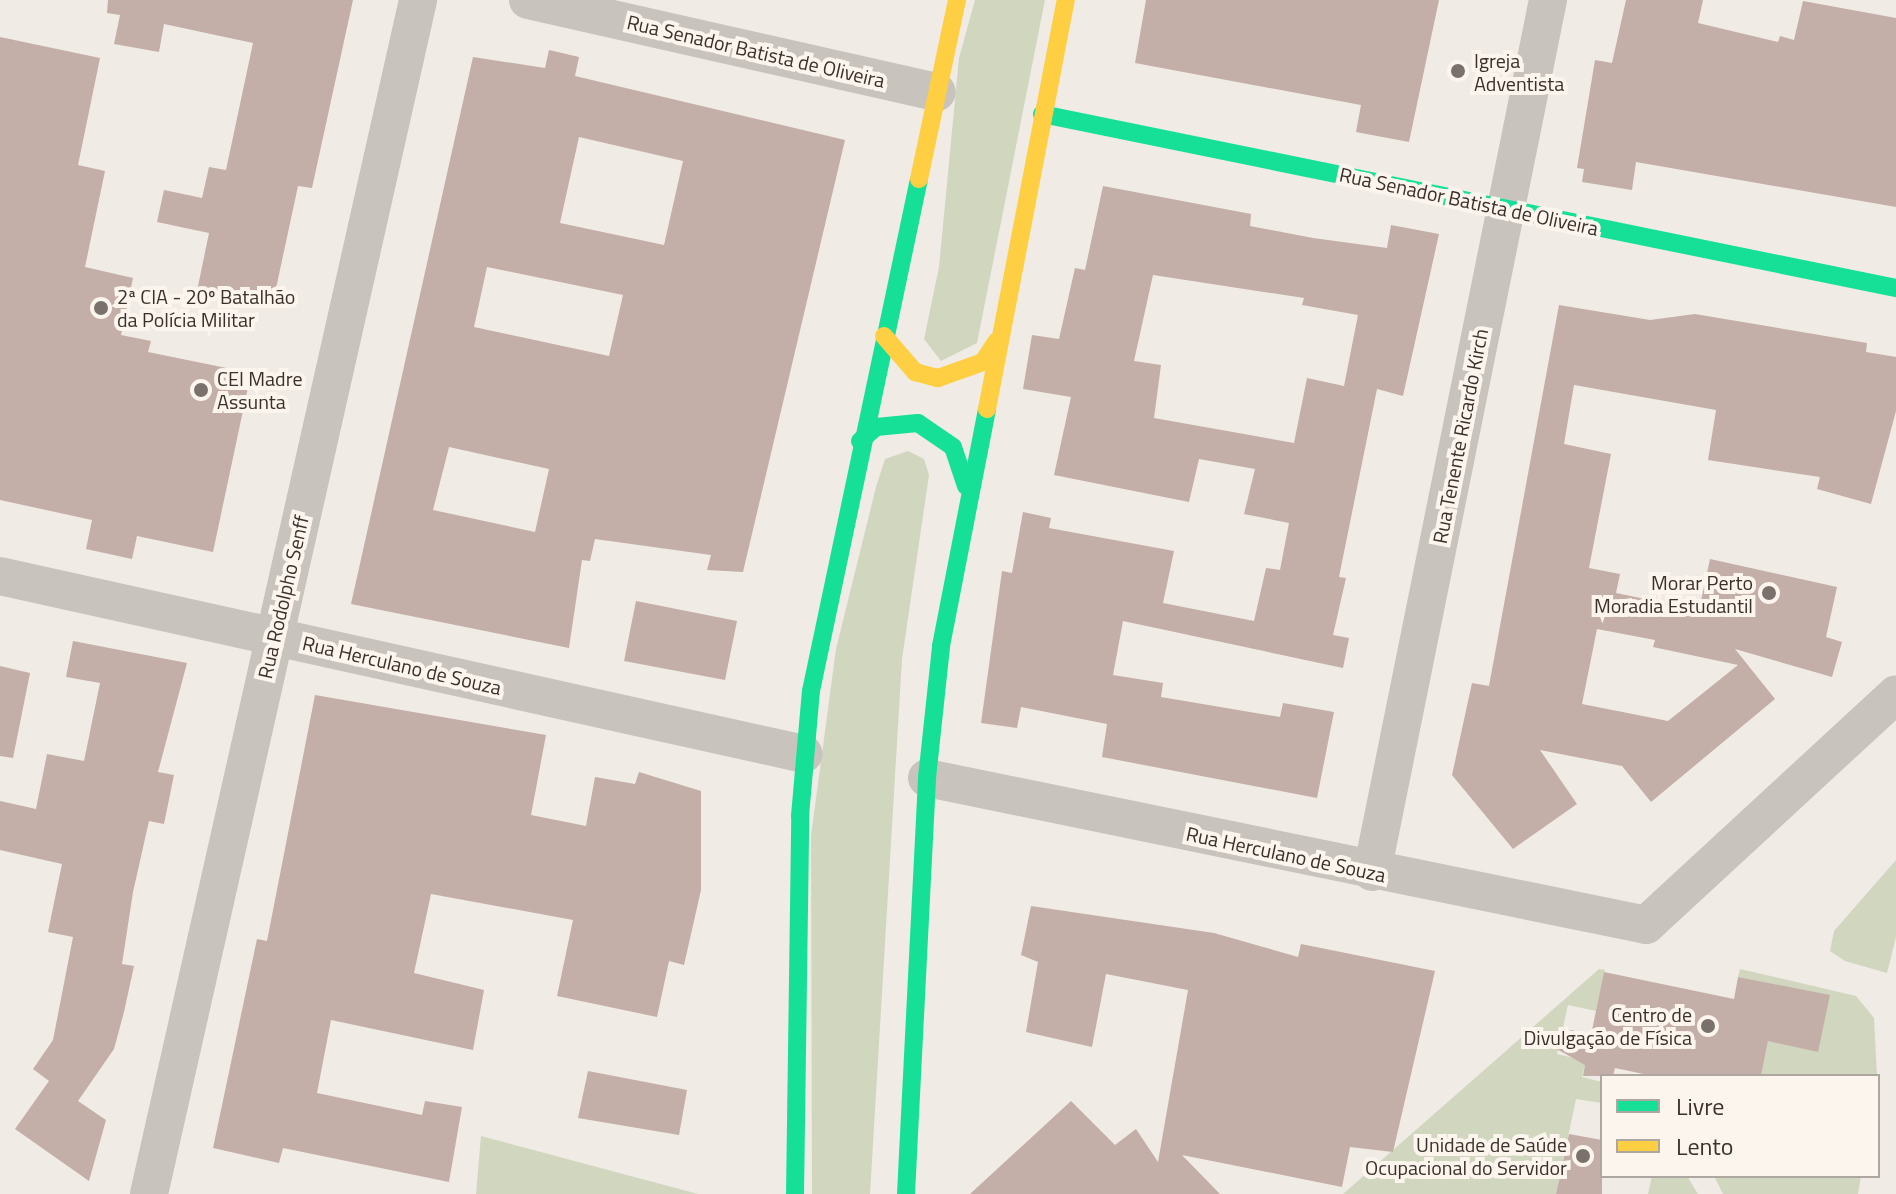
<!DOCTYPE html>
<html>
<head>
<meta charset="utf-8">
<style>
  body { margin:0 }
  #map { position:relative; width:1896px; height:1194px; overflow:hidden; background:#f0ebe5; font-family:"Titillium Web",sans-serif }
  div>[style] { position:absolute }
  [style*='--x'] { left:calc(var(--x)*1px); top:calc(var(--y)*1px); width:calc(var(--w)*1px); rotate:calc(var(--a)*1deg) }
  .green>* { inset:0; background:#d1d6bf }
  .building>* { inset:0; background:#c3afa7 }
  .street>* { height:38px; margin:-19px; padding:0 19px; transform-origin:19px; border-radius:19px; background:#c9c3be }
  .fast>* { height:18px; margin:-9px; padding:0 9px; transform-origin:9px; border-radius:9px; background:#16e098 }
  .slow>* { height:18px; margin:-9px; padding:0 9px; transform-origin:9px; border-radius:9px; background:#ffcf43 }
  .dots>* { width:22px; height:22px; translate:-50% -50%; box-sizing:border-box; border:4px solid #fbf5ee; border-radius:50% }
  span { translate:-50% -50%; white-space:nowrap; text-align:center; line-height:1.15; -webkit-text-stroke:8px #fbf5ee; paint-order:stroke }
  .street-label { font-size:20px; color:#3b302b }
  .poi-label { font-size:20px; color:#3b302b }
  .left { translate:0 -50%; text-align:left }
  .right { translate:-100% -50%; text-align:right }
  .legend { position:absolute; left:1600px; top:1074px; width:280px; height:104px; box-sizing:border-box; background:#fbf5ee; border:2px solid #aea6a0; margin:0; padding:10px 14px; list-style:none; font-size:24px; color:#3b302b }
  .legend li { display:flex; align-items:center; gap:16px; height:40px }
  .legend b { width:40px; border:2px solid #aea6a0 }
</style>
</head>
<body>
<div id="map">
  <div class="green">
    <div style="clip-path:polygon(975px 0,1045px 0,977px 343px,941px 361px,924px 339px,939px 267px,959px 58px)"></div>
    <div style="clip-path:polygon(908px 451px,924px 459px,929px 475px,902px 659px,870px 1194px,812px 1194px,811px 836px,836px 649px,876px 487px,885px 459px)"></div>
    <div style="clip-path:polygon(1896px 860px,1896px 937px,1887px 973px,1845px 961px,1830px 951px,1834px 931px)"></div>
    <div style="clip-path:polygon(1599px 969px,1605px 970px,1596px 1011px,1568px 1005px,1557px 1054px,1586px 1061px,1582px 1077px,1602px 1082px,1602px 1103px,1576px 1099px,1556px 1194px,1343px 1194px)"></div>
    <div style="clip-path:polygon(1740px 969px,1856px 996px,1874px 1018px,1877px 1076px,1761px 1076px,1768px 1041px,1830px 996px,1738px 977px)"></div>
    <div style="clip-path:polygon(481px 1136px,698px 1194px,476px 1194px)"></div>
    <div style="clip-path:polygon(1652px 1176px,1687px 1176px,1698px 1194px,1648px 1194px)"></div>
    <div style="clip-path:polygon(1714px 1176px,1861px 1176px,1858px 1194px,1723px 1194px)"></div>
  </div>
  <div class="building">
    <div style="clip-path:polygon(108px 0,353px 0,312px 188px,298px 186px,272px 307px,197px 291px,209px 233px,157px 222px,164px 190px,202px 198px,209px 167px,226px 170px,253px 43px,164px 24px,159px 52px,114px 44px,120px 15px,107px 13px)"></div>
    <div style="clip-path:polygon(1146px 0,1439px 0,1409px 142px,1356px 132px,1361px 105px,1135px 63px)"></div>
    <div style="clip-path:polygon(1626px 0,1703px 0,1698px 23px,1778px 42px,1780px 36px,1794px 40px,1803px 1px,1896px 18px,1896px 207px,1636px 162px,1632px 190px,1582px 182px,1584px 169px,1577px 168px,1595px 60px,1612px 63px)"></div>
    <div style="clip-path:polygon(0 37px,100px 58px,78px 165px,105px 171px,85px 267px,133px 278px,121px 335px,151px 341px,148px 352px,251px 373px,213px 552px,137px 536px,132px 559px,86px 549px,92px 520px,0 500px)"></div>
    <div style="clip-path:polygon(evenodd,549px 50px,579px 57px,575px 76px,845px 140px,743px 572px,707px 570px,711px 555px,595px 539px,590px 561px,582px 560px,569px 648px,351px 604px,473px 57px,545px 68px,549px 50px,579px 137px,683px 161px,664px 245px,560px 223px,579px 137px,549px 50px,487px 267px,623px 295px,609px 356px,474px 327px,487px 267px,549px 50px,449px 447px,549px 469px,535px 532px,433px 510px,449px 447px)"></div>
    <div style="clip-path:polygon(evenodd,1103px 186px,1251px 214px,1250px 226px,1313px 238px,1387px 248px,1391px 225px,1439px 234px,1403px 396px,1377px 389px,1339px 577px,1346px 578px,1333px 635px,1349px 638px,1343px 668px,1123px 621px,1113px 675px,1163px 683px,1161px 697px,1280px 717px,1283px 703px,1334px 712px,1317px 798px,1102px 757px,1107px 724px,1021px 707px,1017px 728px,981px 723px,1002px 571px,1012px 573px,1023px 512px,1051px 518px,1049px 528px,1174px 551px,1163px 603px,1254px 621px,1266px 568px,1280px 570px,1289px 523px,1244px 514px,1255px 469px,1199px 459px,1189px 502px,1054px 475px,1071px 397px,1023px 389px,1032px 335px,1059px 339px,1075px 268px,1085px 270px,1103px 186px,1153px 275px,1304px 298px,1302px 305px,1358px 315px,1344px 386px,1307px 378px,1294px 443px,1154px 418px,1161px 365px,1134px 361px,1153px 275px)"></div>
    <div style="clip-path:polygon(evenodd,1559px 305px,1650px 320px,1695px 314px,1867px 343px,1866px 352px,1896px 357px,1896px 411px,1871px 504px,1817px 489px,1820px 477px,1708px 460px,1716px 410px,1574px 385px,1564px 444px,1611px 454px,1589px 568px,1620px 574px,1616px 593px,1699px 610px,1710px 559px,1837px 587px,1826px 637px,1842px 642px,1832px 677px,1735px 649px,1775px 699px,1651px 802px,1622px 766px,1540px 750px,1577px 804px,1513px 849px,1452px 775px,1472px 683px,1489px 686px,1559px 305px,1597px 629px,1655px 640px,1653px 647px,1738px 665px,1668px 721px,1582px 704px,1597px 629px)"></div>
    <div style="clip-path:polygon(636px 601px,737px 621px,725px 680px,624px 661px)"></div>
    <div style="clip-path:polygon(73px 641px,187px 663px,158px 772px,174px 775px,164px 824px,149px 821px,133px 892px,122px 964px,134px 966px,124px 1012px,114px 1049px,78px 1101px,106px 1120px,89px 1181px,15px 1129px,49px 1081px,33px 1069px,53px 1040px,73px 937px,48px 932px,62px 864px,0 850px,0 801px,36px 809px,47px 754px,84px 761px,100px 683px,66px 677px)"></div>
    <div style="clip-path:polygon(0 666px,30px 673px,13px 758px,0 756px)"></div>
    <div style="clip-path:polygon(315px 695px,546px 735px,531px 815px,586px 826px,595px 777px,635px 784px,639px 772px,701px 791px,701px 890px,684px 965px,669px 961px,657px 1017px,557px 996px,573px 920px,431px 894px,414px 973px,484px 990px,473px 1050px,331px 1020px,317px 1093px,422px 1115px,425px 1101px,462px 1107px,449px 1182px,283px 1148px,279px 1163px,213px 1148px,257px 939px,267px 941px)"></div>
    <div style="clip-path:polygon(1031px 906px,1214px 933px,1298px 957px,1301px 944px,1435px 971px,1393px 1152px,1350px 1147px,1342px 1187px,1182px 1155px,1220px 1194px,970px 1194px,1071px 1101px,1115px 1145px,1136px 1129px,1158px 1162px,1188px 990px,1106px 974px,1092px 1047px,1026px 1032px,1038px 962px,1021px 955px)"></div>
    <div style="clip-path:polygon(1604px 972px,1734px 999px,1738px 977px,1830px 995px,1818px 1052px,1768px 1041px,1761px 1076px,1653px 1076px,1615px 1068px,1613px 1076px,1583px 1076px,1585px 1065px,1555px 1048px,1571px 1030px,1591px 1035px)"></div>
    <div style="clip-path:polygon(588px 1071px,687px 1090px,679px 1135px,578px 1118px)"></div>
    <div style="clip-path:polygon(1569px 1134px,1602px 1140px,1602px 1194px,1556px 1194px)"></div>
  </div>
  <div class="street">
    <div style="--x:528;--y:0;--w:419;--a:12.7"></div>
    <div style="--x:0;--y:576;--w:823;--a:12.48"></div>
    <div style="--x:927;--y:778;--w:734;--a:11.55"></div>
    <div style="--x:1646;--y:925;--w:340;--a:-42.7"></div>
    <div style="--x:1372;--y:872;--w:890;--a:-78.59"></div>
    <div style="--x:149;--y:1194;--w:1224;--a:-77.3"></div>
  </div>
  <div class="fast">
    <div style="--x:1042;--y:114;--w:872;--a:11.52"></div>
    <div style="--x:860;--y:441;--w:21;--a:-41"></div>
    <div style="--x:876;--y:427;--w:42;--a:-5.4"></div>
    <div style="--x:918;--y:423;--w:42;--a:34.4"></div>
    <div style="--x:953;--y:447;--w:41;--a:71.6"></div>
    <div style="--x:795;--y:1194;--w:378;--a:-89.2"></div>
    <div style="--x:800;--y:816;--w:125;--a:-85"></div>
    <div style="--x:811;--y:691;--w:523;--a:-78.09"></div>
    <div style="--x:906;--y:1194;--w:417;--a:-87.1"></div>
    <div style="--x:927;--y:778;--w:133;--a:-83.9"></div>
    <div style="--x:941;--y:646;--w:241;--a:-79"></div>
  </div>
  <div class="slow">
    <div style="--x:919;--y:179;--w:183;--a:-78"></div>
    <div style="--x:884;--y:336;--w:48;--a:49.3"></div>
    <div style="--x:915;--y:372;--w:24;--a:15"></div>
    <div style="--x:938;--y:378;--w:48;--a:-19.6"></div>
    <div style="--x:983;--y:362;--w:24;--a:-57"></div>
    <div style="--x:987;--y:409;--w:417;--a:-79.1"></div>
  </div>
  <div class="dots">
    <div style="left:1458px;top:71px;background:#7a716c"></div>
    <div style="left:101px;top:308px;background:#7a716c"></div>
    <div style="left:201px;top:390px;background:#7a716c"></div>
    <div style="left:1769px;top:593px;background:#7a716c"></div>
    <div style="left:1708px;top:1026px;background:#7a716c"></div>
    <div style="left:1583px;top:1156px;background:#7a716c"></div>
  </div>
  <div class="street-label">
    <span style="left:756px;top:51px;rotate:13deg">Rua Senador Batista de Oliveira</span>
    <span style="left:1469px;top:201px;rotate:12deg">Rua Senador Batista de Oliveira</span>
    <span style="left:1460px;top:436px;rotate:-79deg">Rua Tenente Ricardo Kirch</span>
    <span style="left:283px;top:597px;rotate:-77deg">Rua Rodolpho Senff</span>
    <span style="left:402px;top:665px;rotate:13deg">Rua Herculano de Souza</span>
    <span style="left:1286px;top:854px;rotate:12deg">Rua Herculano de Souza</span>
  </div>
  <div class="poi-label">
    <span class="left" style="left:1474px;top:72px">Igreja<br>Adventista</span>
    <span class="left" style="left:117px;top:308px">2ª CIA - 20º Batalhão<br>da Polícia Militar</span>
    <span class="left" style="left:217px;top:390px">CEI Madre<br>Assunta</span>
    <span class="right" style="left:1753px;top:594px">Morar Perto<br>Moradia Estudantil</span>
    <span class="right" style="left:1692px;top:1026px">Centro de<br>Divulgação de Física</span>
    <span class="right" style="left:1567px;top:1156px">Unidade de Saúde<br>Ocupacional do Servidor</span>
  </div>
  <ul class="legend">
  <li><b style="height:10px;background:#16e098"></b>Livre</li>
  <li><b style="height:10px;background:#ffcf43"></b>Lento</li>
  </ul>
</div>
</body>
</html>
